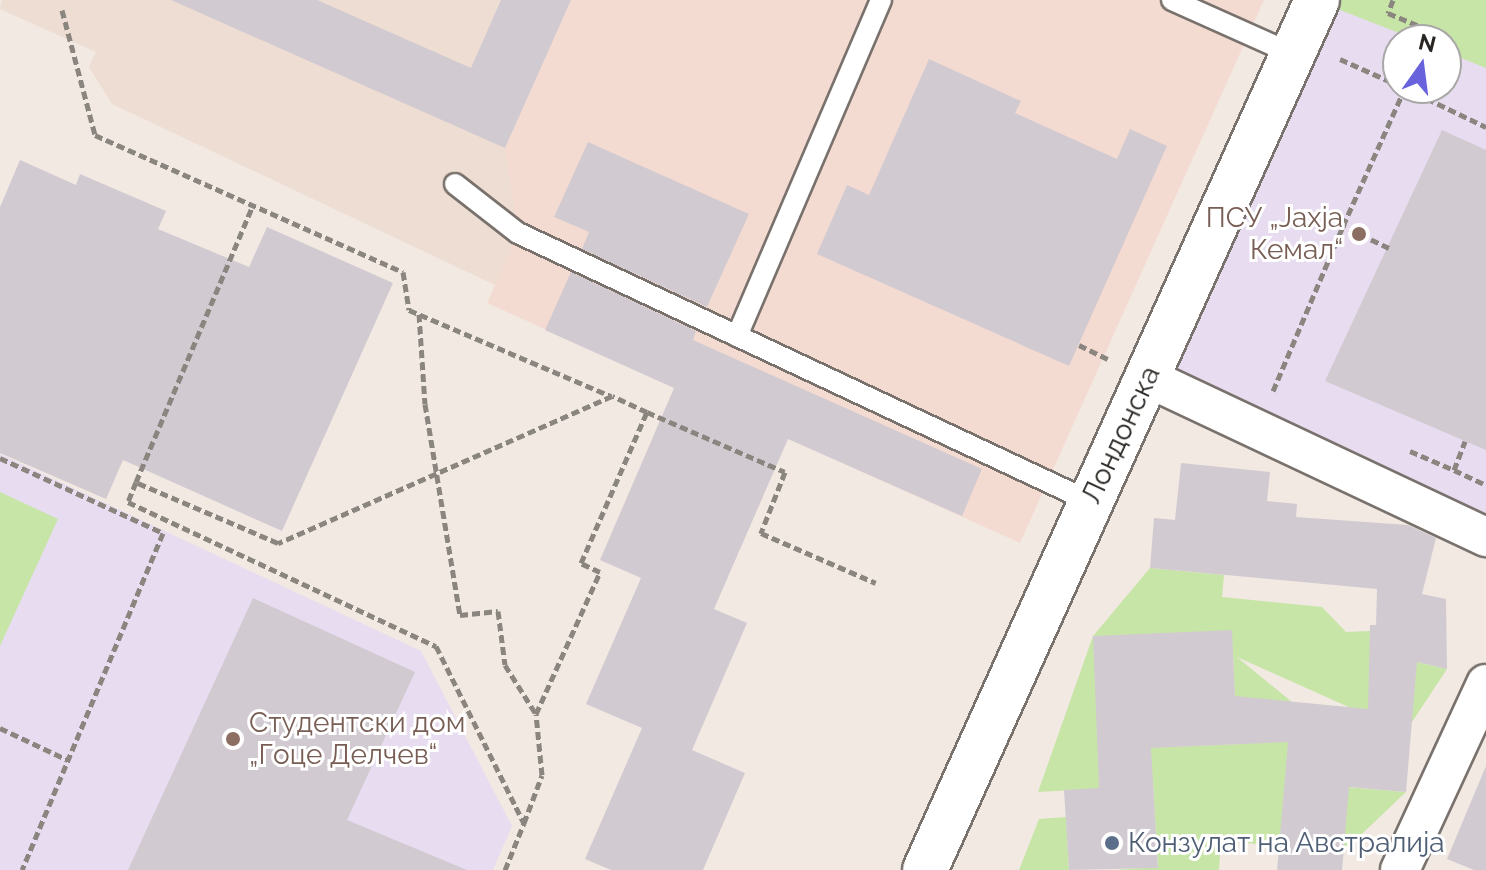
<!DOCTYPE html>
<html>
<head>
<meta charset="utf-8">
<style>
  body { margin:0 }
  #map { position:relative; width:1486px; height:870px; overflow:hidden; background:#f2e9e3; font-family:Raleway,sans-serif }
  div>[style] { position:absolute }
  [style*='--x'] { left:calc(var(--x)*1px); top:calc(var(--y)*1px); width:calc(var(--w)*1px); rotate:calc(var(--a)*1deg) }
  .built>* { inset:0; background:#edddd2 }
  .industrial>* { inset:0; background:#f4dbd2 }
  .education>* { inset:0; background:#e8dcf0 }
  .green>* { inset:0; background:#c7e5a7 }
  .building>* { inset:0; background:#d2cad1 }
  .path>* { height:5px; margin-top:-2.5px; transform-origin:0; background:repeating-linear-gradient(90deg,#8b8580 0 8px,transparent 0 12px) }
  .roads { filter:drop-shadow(2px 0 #79716c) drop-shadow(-2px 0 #79716c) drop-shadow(0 2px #79716c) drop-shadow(0 -2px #79716c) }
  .lane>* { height:20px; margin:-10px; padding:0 10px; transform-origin:10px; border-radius:10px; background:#fff }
  .street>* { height:38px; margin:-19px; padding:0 19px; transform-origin:19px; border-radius:19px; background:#fff }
  .secondary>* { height:44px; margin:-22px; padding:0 22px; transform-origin:22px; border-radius:22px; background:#fff }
  .dots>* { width:22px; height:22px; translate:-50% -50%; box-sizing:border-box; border:4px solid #fff; border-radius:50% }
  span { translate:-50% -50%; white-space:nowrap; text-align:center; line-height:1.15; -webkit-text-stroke:6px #fff; paint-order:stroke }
  .education-label { font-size:28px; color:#785e54 }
  .right { translate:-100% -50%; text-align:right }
  .left { translate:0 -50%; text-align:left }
  .street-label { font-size:28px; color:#282522 }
  .service-label { font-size:28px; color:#4e5e75 }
  .north { position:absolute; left:1382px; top:24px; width:80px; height:80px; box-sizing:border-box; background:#fff; border:2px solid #a9a8a7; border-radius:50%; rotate:14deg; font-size:22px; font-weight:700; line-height:32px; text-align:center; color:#282522 }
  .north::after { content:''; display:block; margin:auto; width:28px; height:36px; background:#6863dc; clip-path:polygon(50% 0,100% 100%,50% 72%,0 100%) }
</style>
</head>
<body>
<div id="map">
  <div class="built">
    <div style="clip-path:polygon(2px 0,622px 0,495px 285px,112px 104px,89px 67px,96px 52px,0 9px)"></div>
  </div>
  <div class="industrial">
    <div style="clip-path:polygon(571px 0,1264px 0,1020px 543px,487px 303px,518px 233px,505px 148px)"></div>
  </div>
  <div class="education">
    <div style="clip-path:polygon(evenodd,1338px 0,1486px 0,1486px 524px,1167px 380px,1338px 0,1398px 40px,1446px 40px,1446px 88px,1398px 88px,1398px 40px)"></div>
    <div style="clip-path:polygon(0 454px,421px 651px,512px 826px,493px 870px,0 870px)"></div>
  </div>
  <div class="green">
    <div style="clip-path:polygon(1338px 0,1486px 0,1486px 68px,1446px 52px,1446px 40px,1417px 40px,1335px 8px)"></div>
    <div style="clip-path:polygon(0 492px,58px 519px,0 646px)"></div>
    <div style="clip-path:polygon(evenodd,1150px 568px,1224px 575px,1222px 597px,1322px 607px,1346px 632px,1370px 631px,1370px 651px,1447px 669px,1412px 722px,1373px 718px,1237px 657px,1292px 702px,1285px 782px,1406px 792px,1344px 851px,1221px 841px,1219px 870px,1114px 870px,1158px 867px,1153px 786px,1038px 792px,1093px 636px,1150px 568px,1233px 655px,1237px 744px,1098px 750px,1233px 655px)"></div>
    <div style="clip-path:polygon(1066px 817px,1069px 870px,1019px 870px,1039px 819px)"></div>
  </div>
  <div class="building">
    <div style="clip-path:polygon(171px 0,317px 0,471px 68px,501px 0,571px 0,505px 148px)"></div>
    <div style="clip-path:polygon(929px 59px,1021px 101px,1015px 113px,1117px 159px,1130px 129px,1167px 146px,1069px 366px,817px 254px,847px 185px,869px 195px)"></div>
    <div style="clip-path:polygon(1442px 130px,1486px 150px,1486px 450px,1325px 381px)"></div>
    <div style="clip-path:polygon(588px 142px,749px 214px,707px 307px,582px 249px,589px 232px,554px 217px)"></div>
    <div style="clip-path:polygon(20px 160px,76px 185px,80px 174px,166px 211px,158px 229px,249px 267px,267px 227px,393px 283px,282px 531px,123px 460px,106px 499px,0 453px,0 207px)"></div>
    <div style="clip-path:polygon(571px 272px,696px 331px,693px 340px,982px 469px,962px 516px,788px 439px,714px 609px,747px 623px,692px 750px,745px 773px,703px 870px,611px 870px,585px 859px,642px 728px,586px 704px,641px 578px,600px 560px,674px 388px,545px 330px)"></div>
    <div style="clip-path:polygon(1181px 463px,1270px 472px,1267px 501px,1297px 504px,1296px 517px,1408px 525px,1436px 538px,1422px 594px,1446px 599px,1447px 669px,1417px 662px,1406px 792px,1349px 787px,1342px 870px,1277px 870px,1288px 742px,1151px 748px,1158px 868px,1069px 870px,1064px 790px,1099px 788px,1093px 636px,1232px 630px,1235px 696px,1368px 709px,1370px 625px,1376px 625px,1377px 589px,1150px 568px,1154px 518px,1175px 520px)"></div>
    <div style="clip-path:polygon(253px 598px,415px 672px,347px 820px,467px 870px,128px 870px)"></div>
    <div style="clip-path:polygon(1486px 766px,1486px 870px,1474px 870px,1447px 859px)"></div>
  </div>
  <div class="path">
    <div style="--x:1393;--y:0;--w:14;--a:111"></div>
    <div style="--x:1388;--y:13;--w:44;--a:22.5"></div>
    <div style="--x:1429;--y:30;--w:11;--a:112"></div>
    <div style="--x:62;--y:10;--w:129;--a:75.2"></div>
    <div style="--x:95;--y:135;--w:337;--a:24"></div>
    <div style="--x:403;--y:272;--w:38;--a:81"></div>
    <div style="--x:409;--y:310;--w:220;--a:23.1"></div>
    <div style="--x:1340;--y:59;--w:64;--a:24.1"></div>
    <div style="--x:1405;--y:88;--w:90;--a:25.7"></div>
    <div style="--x:1389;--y:248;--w:51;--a:-154.4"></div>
    <div style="--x:1343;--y:226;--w:151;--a:-65.8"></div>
    <div style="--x:419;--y:314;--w:90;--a:86.2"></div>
    <div style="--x:425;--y:404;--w:214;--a:80.6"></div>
    <div style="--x:460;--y:615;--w:38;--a:-6"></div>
    <div style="--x:498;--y:611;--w:54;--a:82.6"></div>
    <div style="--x:505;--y:665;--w:58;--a:57.7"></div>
    <div style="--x:1079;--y:345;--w:32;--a:26"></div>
    <div style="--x:1273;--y:391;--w:179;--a:-67"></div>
    <div style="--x:647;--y:412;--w:150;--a:23.5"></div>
    <div style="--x:785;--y:472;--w:66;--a:111.5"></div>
    <div style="--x:761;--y:533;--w:125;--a:23.5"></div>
    <div style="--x:1410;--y:451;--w:48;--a:23.4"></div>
    <div style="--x:1454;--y:470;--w:31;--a:-69"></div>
    <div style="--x:0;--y:458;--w:179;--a:24.7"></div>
    <div style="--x:163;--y:533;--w:365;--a:112.7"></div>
    <div style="--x:1454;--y:470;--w:35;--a:25"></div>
    <div style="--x:136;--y:482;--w:301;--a:-67.1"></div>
    <div style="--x:0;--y:728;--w:75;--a:25.2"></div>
    <div style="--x:505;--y:870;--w:51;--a:-68"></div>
    <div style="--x:524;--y:823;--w:51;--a:-69.4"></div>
    <div style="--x:542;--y:775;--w:61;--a:-95.6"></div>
    <div style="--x:536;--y:714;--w:156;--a:-65.7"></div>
    <div style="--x:600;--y:572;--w:21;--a:-155"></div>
    <div style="--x:581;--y:563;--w:165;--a:-66.4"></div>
    <div style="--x:647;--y:412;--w:38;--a:-155"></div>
    <div style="--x:612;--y:396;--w:365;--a:156.2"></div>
    <div style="--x:278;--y:543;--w:155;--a:-156.8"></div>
    <div style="--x:136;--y:482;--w:22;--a:112"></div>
    <div style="--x:128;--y:502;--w:340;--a:25.1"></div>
    <div style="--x:436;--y:646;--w:198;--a:63.6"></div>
  </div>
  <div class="roads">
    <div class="lane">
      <div style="--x:1172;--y:0;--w:133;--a:24.1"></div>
      <div style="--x:455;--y:184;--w:80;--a:37.9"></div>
      <div style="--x:518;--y:233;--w:633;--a:25.15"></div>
      <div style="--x:737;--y:336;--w:366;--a:-66.8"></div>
    </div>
    <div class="street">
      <div style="--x:1148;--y:378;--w:374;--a:25.2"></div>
      <div style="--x:1400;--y:870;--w:205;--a:-65.2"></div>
    </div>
    <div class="secondary">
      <div style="--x:925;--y:870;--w:954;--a:-65.74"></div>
    </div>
  </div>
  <div class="dots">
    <div style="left:1359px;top:234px;background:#8d6e63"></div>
    <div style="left:233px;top:739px;background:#8d6e63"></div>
    <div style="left:1112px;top:843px;background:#5c6f8a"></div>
  </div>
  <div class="education-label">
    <span class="right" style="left:1343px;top:234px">ПСУ „Јахја<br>Кемал“</span>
    <span class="left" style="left:249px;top:739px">Студентски дом<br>„Гоце Делчев“</span>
  </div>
  <div class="street-label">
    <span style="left:1121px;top:435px;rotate:-65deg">Лондонска</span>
  </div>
  <div class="service-label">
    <span class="left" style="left:1128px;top:843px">Конзулат на Австралија</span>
  </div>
  <div class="north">N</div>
</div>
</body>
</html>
